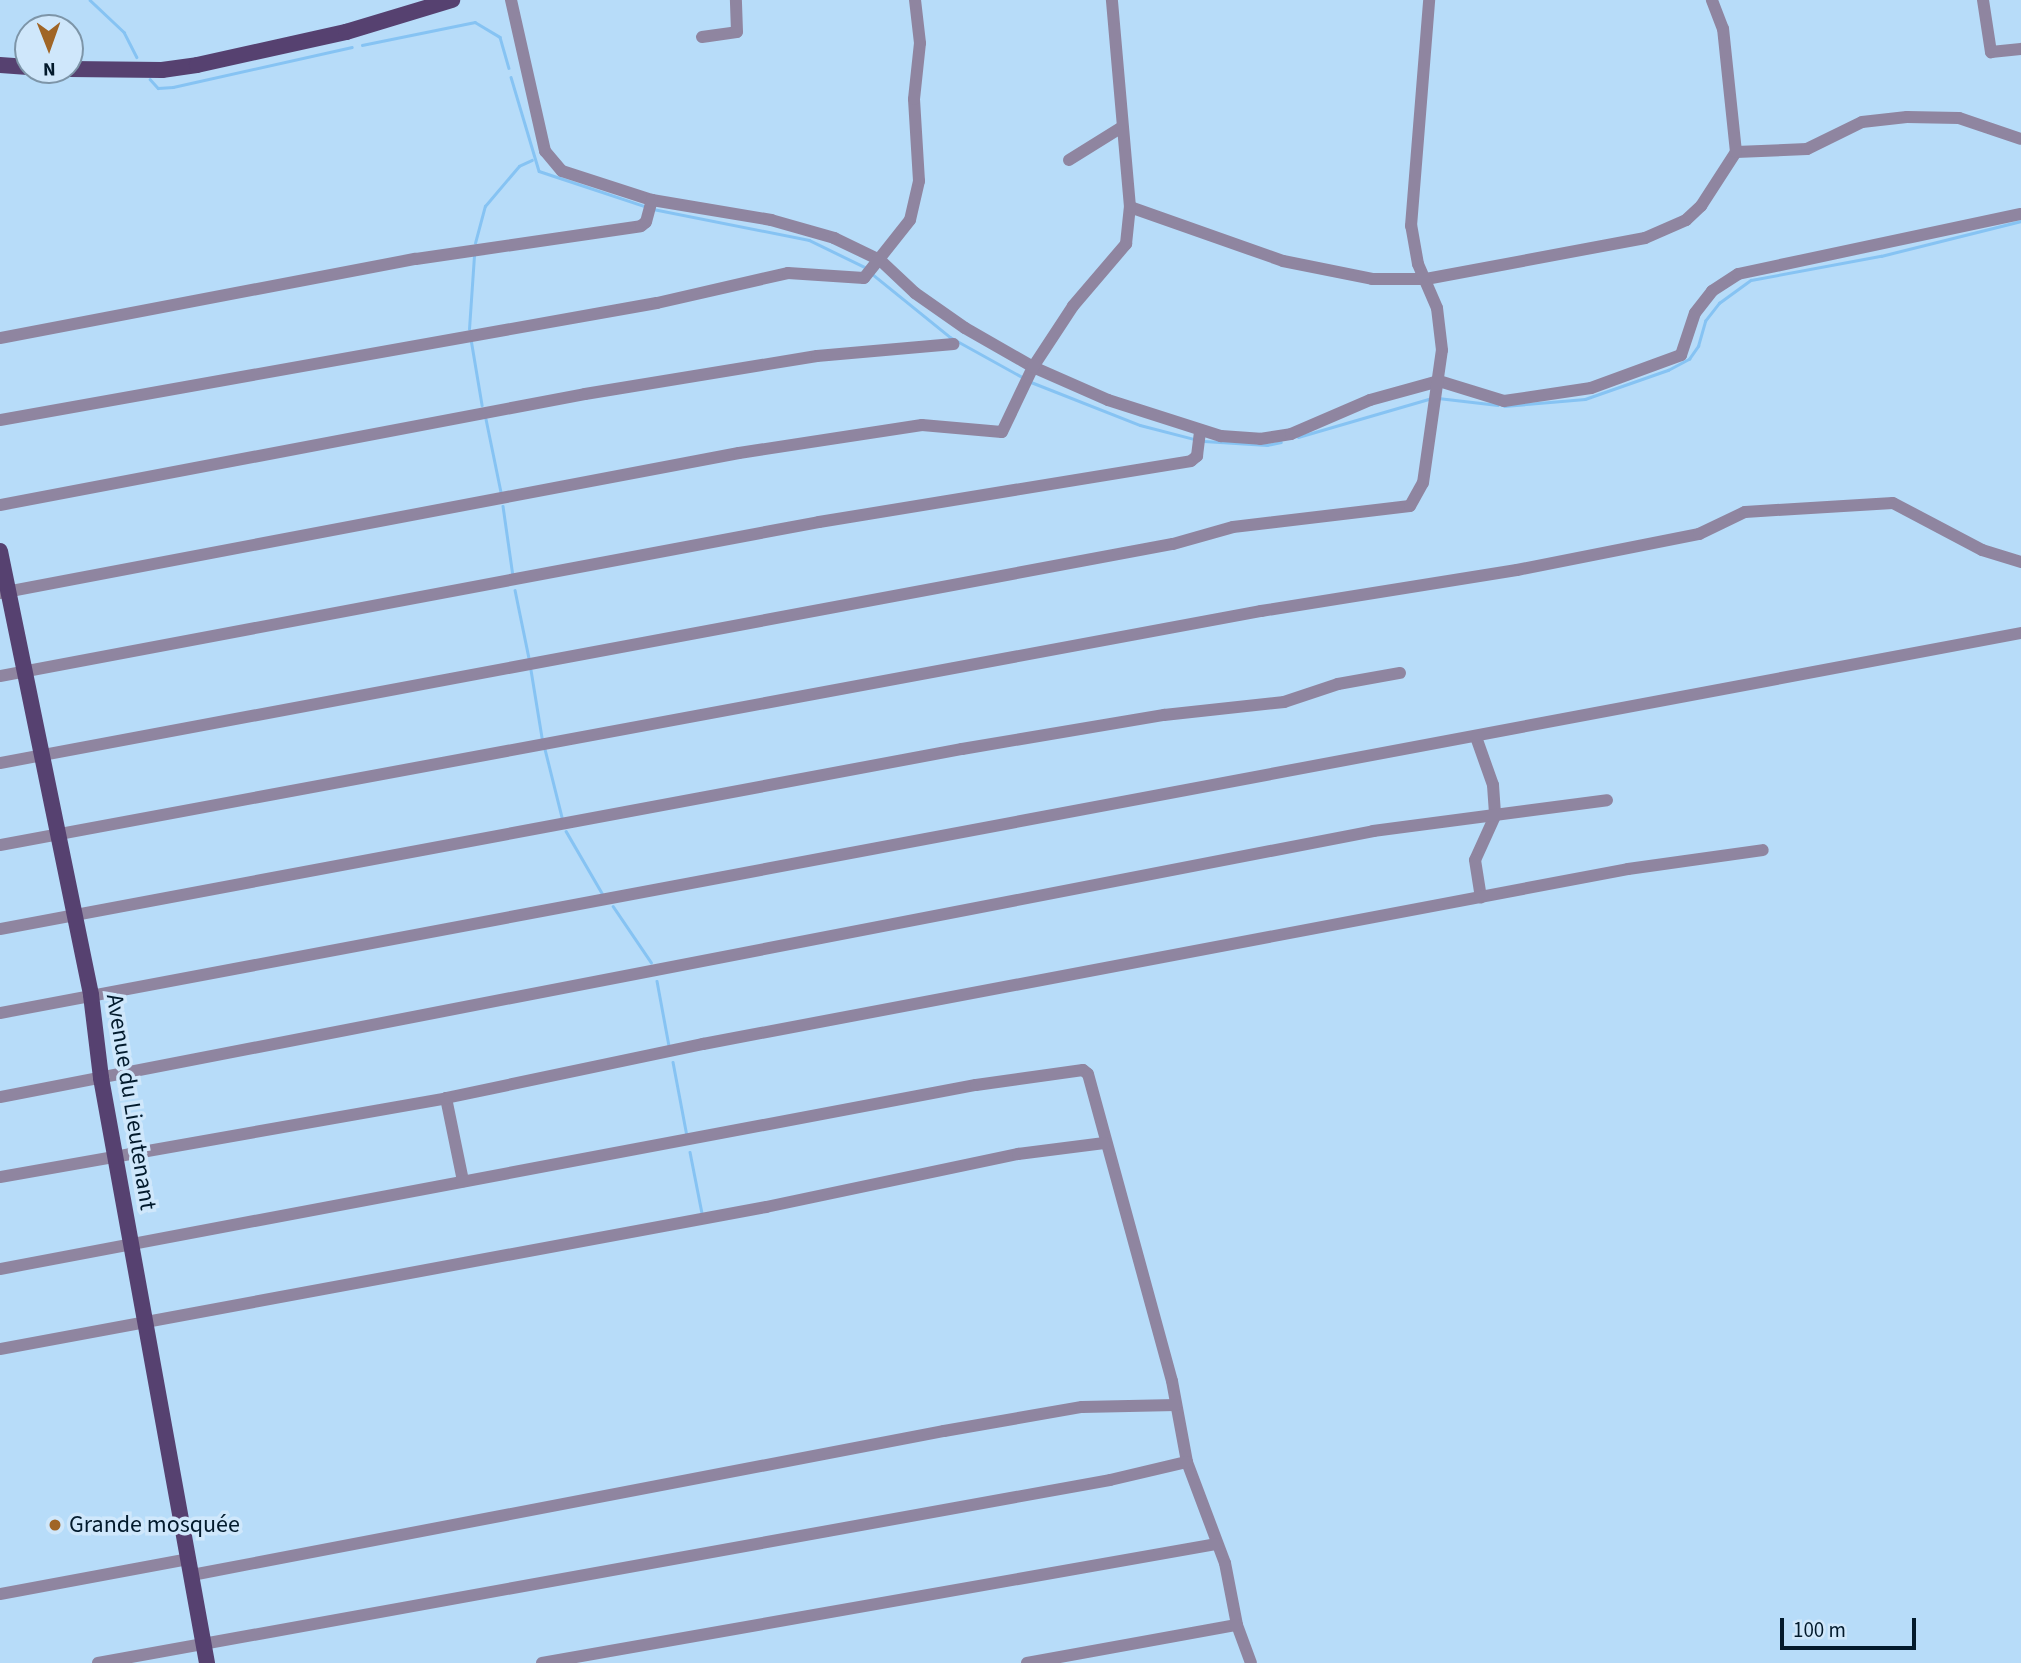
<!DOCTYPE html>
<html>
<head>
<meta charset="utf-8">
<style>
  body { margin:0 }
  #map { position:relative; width:2021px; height:1663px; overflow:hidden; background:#b7dcf9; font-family:"Source Sans 3",sans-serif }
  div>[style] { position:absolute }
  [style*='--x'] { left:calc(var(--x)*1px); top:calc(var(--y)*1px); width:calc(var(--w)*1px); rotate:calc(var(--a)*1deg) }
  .stream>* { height:2.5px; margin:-1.25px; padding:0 1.25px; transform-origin:1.25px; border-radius:1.25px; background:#86c3f3 }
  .minor>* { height:12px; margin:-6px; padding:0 6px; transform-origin:6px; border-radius:6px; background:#8f85a0 }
  .major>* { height:16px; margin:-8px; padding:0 8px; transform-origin:8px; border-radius:8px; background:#564170 }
  .dots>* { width:19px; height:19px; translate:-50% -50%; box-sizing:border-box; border:4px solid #cfe7fb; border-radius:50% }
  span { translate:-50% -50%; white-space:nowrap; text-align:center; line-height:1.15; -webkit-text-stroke:7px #cfe7fb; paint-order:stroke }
  .street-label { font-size:24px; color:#021a2c }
  .poi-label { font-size:24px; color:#021a2c }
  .left { translate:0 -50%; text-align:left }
  .north { position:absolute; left:14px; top:14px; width:70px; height:70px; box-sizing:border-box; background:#cfe7fb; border:2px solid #7d95a8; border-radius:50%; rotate:179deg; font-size:19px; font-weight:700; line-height:28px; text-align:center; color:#021a2c }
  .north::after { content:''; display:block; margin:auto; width:24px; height:32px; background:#a06526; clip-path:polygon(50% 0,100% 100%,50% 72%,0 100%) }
  .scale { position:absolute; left:1780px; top:1618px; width:136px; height:32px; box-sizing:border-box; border:4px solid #021a2c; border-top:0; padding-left:9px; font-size:21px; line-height:24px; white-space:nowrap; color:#021a2c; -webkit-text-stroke:5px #cfe7fb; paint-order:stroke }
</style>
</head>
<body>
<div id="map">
  <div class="stream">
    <div style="--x:90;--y:0;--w:47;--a:43.3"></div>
    <div style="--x:124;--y:32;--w:28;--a:63"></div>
    <div style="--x:362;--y:45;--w:115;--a:-11.5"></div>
    <div style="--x:475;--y:22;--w:29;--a:31"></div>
    <div style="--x:500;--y:37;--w:32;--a:74"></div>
    <div style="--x:511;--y:77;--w:98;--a:73.4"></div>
    <div style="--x:539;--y:171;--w:114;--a:18.4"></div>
    <div style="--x:150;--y:79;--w:12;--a:48"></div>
    <div style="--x:158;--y:88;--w:15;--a:-4"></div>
    <div style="--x:173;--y:87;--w:183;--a:-12.6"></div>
    <div style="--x:653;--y:209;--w:159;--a:11.2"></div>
    <div style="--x:809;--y:240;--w:64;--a:25.8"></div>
    <div style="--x:475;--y:243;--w:38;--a:-75"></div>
    <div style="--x:485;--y:206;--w:52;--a:-49.6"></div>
    <div style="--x:519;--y:166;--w:14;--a:-25"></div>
    <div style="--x:871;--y:273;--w:102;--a:39"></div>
    <div style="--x:950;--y:337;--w:85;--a:29"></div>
    <div style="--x:469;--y:329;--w:73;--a:-86.1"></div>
    <div style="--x:471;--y:339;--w:67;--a:80.5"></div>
    <div style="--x:1031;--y:382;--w:117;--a:21.5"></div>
    <div style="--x:1140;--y:425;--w:56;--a:14.5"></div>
    <div style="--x:1438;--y:398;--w:60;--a:6.7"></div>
    <div style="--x:1504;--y:406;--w:81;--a:-4.9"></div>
    <div style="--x:1585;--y:399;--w:88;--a:-19.3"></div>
    <div style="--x:1668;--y:370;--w:24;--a:-28"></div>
    <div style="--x:1689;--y:359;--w:16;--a:-55"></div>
    <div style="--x:1698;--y:346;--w:26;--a:-74"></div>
    <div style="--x:1705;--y:321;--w:23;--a:-52"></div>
    <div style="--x:1719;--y:303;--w:39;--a:-36"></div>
    <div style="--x:1751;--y:280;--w:132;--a:-10.5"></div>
    <div style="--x:1881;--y:256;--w:144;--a:-14"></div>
    <div style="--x:486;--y:419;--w:75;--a:78.4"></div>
    <div style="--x:1298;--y:437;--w:140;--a:-16.2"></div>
    <div style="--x:1204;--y:441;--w:63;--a:3.6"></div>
    <div style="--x:1267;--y:445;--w:14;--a:-12"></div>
    <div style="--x:503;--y:506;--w:71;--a:81.9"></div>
    <div style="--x:515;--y:590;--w:69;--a:78.4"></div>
    <div style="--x:531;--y:670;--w:68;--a:80.7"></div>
    <div style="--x:545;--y:749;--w:70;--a:76"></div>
    <div style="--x:566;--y:831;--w:72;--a:59.9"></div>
    <div style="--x:613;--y:906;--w:68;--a:55.8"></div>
    <div style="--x:657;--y:981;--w:66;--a:79.5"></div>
    <div style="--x:673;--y:1062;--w:75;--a:79.3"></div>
    <div style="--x:690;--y:1152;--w:62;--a:78.9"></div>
  </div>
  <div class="minor">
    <div style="--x:511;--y:0;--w:155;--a:77.3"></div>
    <div style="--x:545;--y:151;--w:26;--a:50"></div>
    <div style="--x:562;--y:171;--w:95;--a:17.9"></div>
    <div style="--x:652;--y:200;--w:121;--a:9.5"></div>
    <div style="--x:771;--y:220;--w:66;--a:15.9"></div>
    <div style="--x:834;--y:238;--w:51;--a:25.6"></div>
    <div style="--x:880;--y:260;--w:48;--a:43.3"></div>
    <div style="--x:915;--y:293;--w:61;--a:35"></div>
    <div style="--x:965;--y:328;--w:78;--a:29.8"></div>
    <div style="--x:1033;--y:367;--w:82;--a:23.7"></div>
    <div style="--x:1108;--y:400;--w:119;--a:17.7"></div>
    <div style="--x:1221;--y:436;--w:39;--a:4"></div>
    <div style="--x:1260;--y:439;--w:31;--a:-9"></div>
    <div style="--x:1291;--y:434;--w:86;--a:-23.3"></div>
    <div style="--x:1370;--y:400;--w:72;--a:-15.4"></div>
    <div style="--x:1439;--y:381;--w:68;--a:17.1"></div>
    <div style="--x:1504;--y:401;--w:88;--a:-8.5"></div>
    <div style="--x:1591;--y:388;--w:96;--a:-20.1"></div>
    <div style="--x:1681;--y:355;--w:44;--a:-71.6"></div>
    <div style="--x:1695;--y:313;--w:28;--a:-52"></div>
    <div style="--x:1712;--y:291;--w:31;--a:-33"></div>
    <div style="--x:1738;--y:274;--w:289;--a:-12"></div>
    <div style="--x:1983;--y:0;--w:53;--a:81.3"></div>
    <div style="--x:1991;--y:52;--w:30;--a:-6"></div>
    <div style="--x:702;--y:37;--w:35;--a:-8"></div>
    <div style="--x:737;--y:32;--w:32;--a:-92"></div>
    <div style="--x:1736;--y:152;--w:71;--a:-2.4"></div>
    <div style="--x:1807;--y:149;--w:61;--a:-26.1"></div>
    <div style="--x:1862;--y:122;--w:45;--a:-6.3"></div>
    <div style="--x:1907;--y:117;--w:52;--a:1.1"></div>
    <div style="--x:1959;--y:118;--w:65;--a:18.7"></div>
    <div style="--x:1069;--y:160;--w:62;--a:-31.9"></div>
    <div style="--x:1130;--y:207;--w:162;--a:19.4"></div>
    <div style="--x:1283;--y:261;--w:91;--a:11.4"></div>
    <div style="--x:1372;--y:279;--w:54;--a:0"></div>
    <div style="--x:1426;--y:279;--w:223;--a:-10.6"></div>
    <div style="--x:1645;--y:238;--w:45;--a:-23.7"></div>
    <div style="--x:1686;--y:220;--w:21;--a:-43"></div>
    <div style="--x:1701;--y:206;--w:64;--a:-57.1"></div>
    <div style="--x:1736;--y:152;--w:124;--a:-96"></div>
    <div style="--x:1723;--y:29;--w:31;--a:-111"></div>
    <div style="--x:0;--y:338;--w:423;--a:-10.8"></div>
    <div style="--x:416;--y:259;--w:227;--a:-8.3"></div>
    <div style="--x:641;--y:226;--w:6;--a:-39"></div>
    <div style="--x:646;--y:222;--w:23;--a:-75"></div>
    <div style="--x:0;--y:420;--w:667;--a:-10.1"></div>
    <div style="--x:657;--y:303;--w:134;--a:-12.9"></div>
    <div style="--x:788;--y:273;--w:76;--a:3.8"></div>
    <div style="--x:864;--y:278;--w:74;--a:-51.6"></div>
    <div style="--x:910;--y:220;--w:40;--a:-77"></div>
    <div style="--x:919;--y:181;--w:82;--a:-93.5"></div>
    <div style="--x:914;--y:99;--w:56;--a:-83.9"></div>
    <div style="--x:920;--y:43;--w:43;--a:-96.6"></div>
    <div style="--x:0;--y:505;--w:595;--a:-10.74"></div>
    <div style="--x:585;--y:394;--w:235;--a:-9.3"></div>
    <div style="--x:817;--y:356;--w:137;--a:-5"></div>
    <div style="--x:0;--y:593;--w:752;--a:-10.73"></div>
    <div style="--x:739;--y:453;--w:185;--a:-8.7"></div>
    <div style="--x:922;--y:425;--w:80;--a:5"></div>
    <div style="--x:1002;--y:432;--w:72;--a:-64.5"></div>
    <div style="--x:1033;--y:367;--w:73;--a:-56.7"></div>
    <div style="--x:1073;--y:306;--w:82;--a:-49.5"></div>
    <div style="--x:1126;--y:244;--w:37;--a:-84"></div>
    <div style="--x:1130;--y:207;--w:208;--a:-95"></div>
    <div style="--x:0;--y:676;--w:833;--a:-10.65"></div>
    <div style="--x:819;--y:522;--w:377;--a:-9.3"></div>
    <div style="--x:1191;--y:461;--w:8;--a:-40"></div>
    <div style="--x:1197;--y:456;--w:24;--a:-83"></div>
    <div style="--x:1476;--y:737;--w:51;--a:70.5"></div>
    <div style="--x:1493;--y:785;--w:31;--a:86"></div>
    <div style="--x:1495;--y:816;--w:48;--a:114.4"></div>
    <div style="--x:1475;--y:860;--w:38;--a:81"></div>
    <div style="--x:0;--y:763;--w:1193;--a:-10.58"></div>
    <div style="--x:1173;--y:544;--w:62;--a:-15.8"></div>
    <div style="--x:1233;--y:527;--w:178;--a:-6.8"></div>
    <div style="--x:1410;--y:506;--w:26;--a:-61"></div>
    <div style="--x:1423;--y:483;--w:134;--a:-81.9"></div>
    <div style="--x:1442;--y:350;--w:42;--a:-96.8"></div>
    <div style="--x:1437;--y:308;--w:48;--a:-113.4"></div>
    <div style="--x:1418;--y:264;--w:39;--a:-100"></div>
    <div style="--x:1411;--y:226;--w:227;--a:-85.4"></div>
    <div style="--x:0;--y:845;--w:1283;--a:-10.51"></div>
    <div style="--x:1261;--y:611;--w:259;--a:-9.1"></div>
    <div style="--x:1517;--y:570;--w:186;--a:-11.2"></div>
    <div style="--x:1699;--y:534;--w:51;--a:-25.6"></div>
    <div style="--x:1745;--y:512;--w:148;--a:-3.5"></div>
    <div style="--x:1893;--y:503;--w:101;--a:27.8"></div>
    <div style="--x:1982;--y:550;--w:41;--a:17.1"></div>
    <div style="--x:0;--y:929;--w:979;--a:-10.6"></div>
    <div style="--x:962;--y:749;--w:205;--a:-9.6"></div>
    <div style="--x:1164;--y:715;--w:121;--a:-6.2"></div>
    <div style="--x:1284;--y:702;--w:57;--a:-18.4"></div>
    <div style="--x:1338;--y:684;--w:63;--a:-10.1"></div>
    <div style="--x:0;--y:1013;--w:2056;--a:-10.65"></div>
    <div style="--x:0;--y:1097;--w:1399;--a:-10.96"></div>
    <div style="--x:1373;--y:831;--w:236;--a:-7.5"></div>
    <div style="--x:446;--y:1098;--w:85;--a:78.4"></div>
    <div style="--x:0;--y:1177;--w:453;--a:-10"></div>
    <div style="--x:446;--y:1098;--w:263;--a:-11.9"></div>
    <div style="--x:703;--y:1044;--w:941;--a:-10.71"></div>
    <div style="--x:1628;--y:869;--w:136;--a:-8"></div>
    <div style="--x:0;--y:1269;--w:993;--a:-10.68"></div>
    <div style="--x:976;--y:1085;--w:108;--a:-8"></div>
    <div style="--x:1083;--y:1070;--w:6;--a:39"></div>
    <div style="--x:1088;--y:1074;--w:318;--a:74.7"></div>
    <div style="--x:1172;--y:1381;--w:82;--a:79.5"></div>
    <div style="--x:1187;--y:1462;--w:108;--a:69.4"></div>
    <div style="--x:1225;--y:1563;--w:63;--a:79"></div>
    <div style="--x:1237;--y:1625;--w:40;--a:69.8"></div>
    <div style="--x:0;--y:1349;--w:779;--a:-10.5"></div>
    <div style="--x:766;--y:1207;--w:258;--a:-11.9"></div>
    <div style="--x:1018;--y:1154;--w:87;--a:-7.3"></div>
    <div style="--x:192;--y:1575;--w:766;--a:-10.84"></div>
    <div style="--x:944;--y:1431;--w:140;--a:-9.9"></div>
    <div style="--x:1082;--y:1407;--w:94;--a:-1.2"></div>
    <div style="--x:0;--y:1594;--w:191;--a:-10.5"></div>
    <div style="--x:98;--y:1663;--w:1028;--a:-10.25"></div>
    <div style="--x:1110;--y:1480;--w:79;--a:-13.2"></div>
    <div style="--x:542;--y:1663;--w:684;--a:-10.01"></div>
    <div style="--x:1027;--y:1663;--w:213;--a:-10.3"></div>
  </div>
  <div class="major">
    <div style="--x:0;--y:65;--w:28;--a:4"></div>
    <div style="--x:70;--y:69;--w:92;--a:0.6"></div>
    <div style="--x:162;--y:70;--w:35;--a:-8"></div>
    <div style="--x:197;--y:65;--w:153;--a:-12.5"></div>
    <div style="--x:346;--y:32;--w:111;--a:-16.8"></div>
    <div style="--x:0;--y:551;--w:453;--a:78.4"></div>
    <div style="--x:91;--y:995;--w:84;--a:83.1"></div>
    <div style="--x:101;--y:1078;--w:595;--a:79.73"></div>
  </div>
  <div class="dots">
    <div style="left:55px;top:1525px;background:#a06526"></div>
  </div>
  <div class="street-label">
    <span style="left:131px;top:1102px;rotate:81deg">Avenue du Lieutenant</span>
  </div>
  <div class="poi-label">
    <span class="left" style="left:69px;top:1525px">Grande mosquée</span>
  </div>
  <div class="north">N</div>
  <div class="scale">100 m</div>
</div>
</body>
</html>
